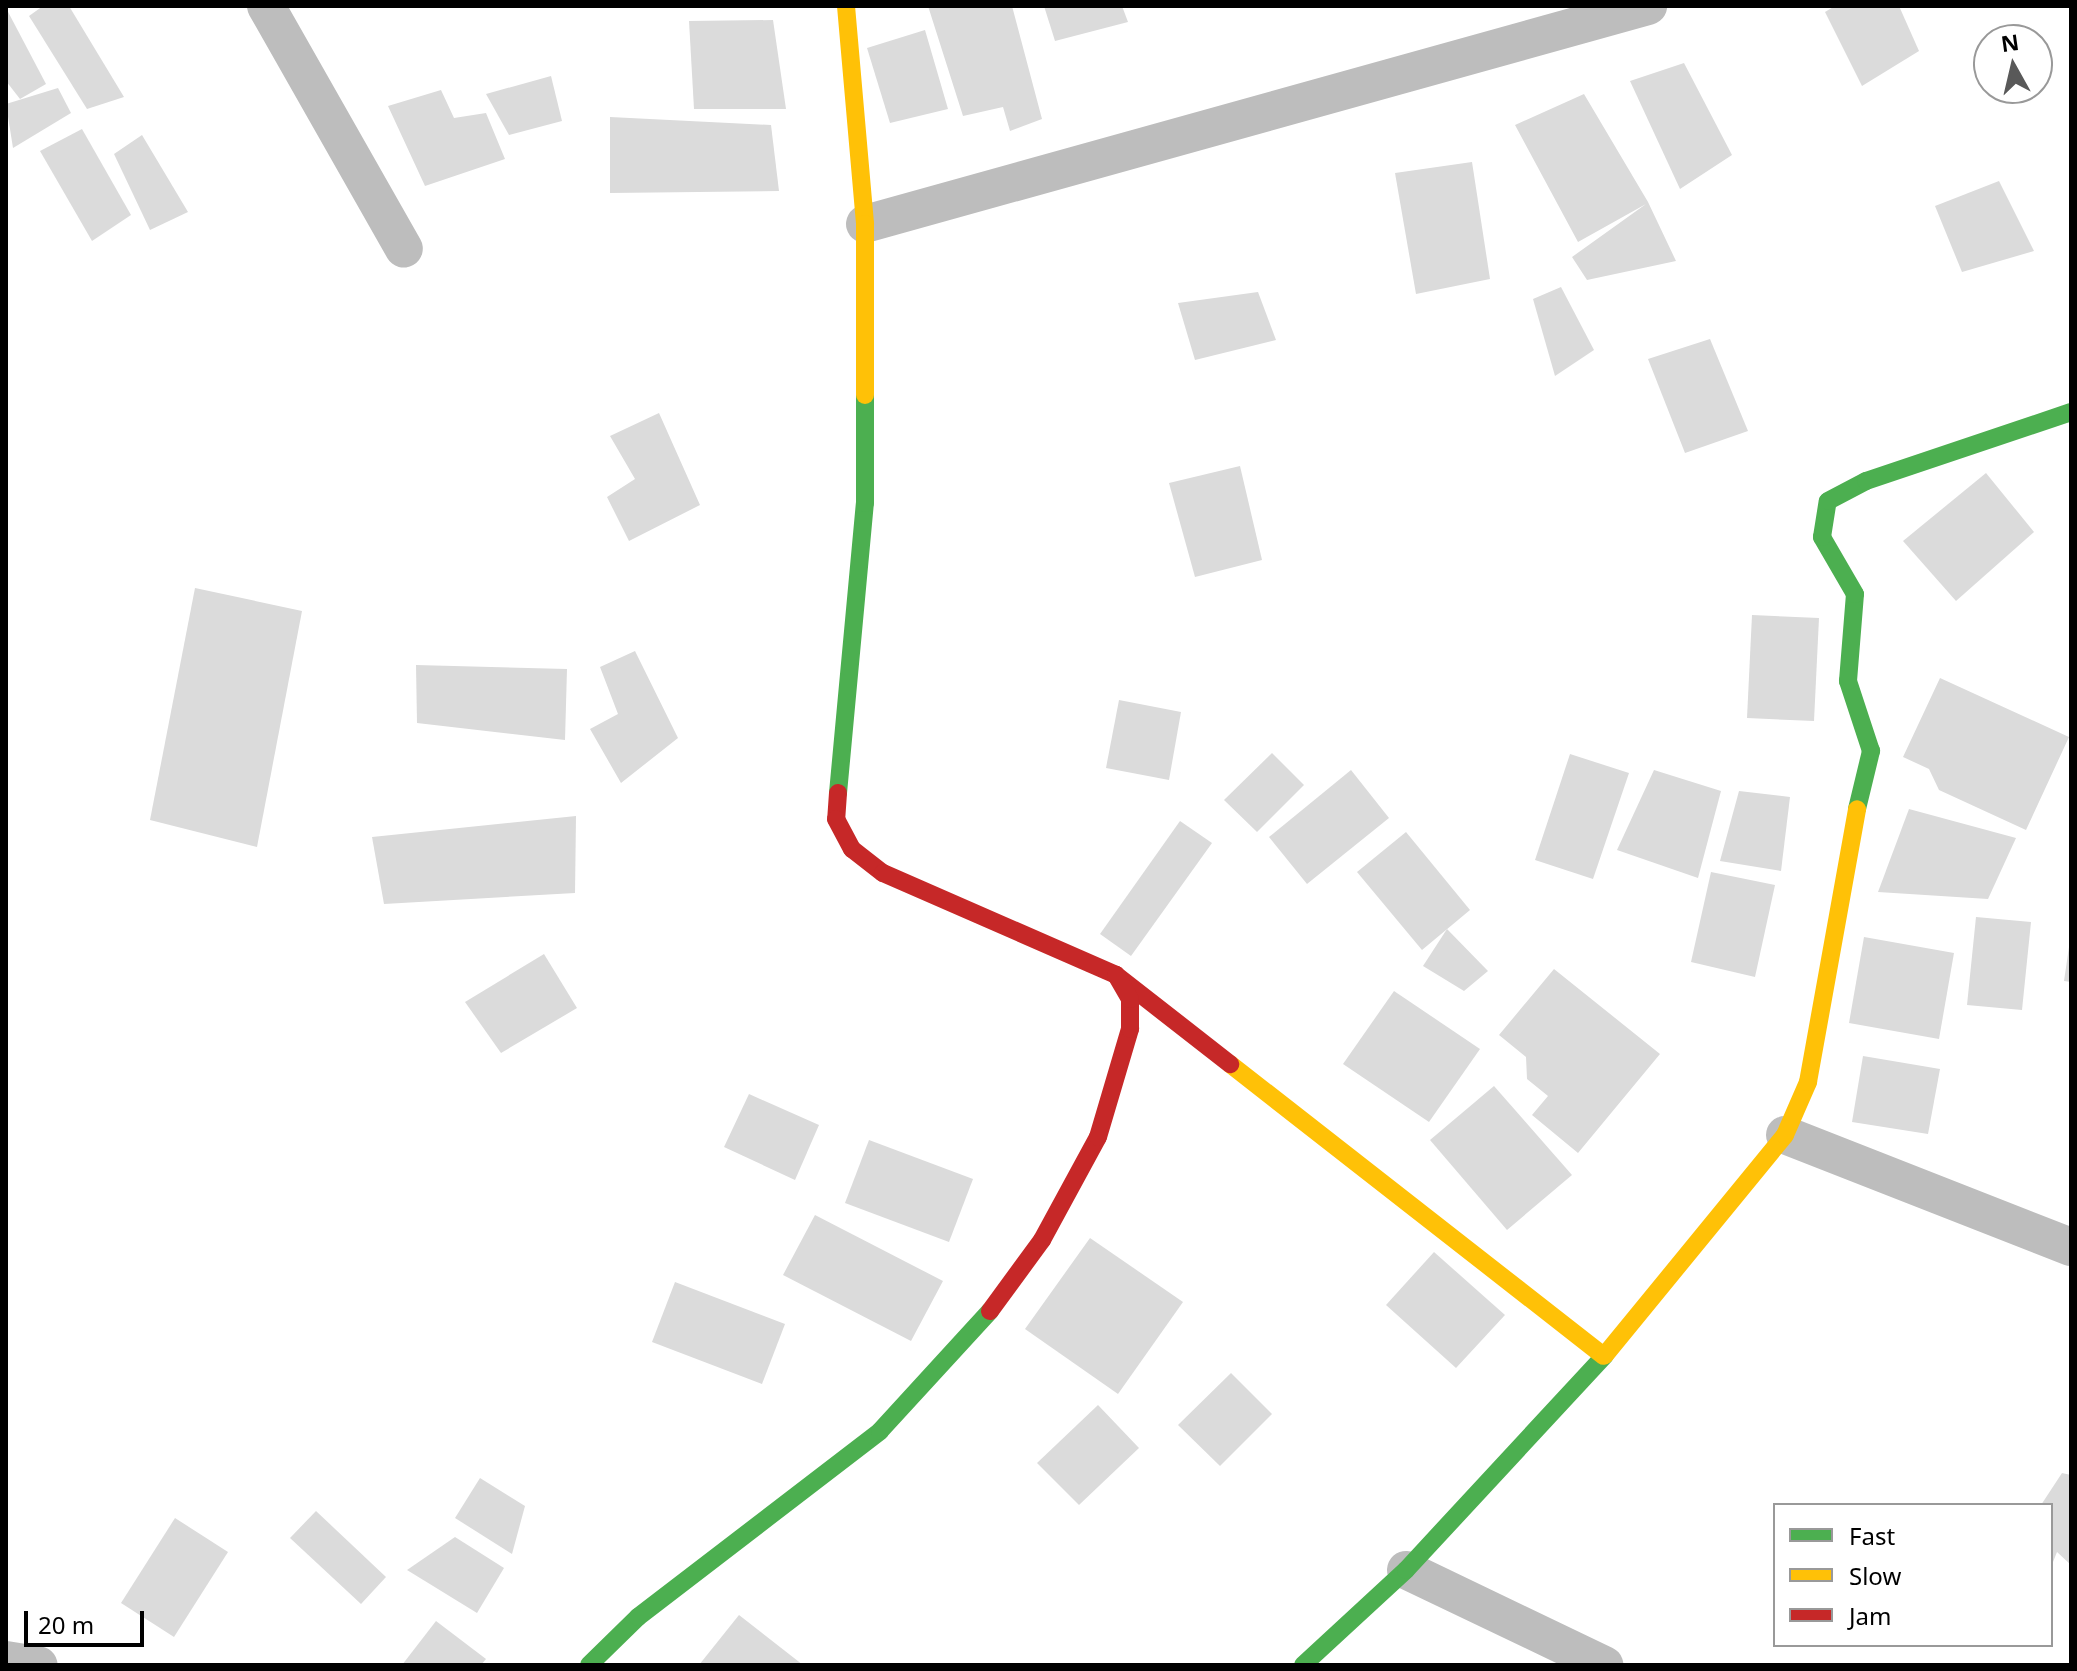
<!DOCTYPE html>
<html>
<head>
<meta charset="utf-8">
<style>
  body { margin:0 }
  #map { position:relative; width:2077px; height:1671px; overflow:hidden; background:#fff; font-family:"Noto Sans",sans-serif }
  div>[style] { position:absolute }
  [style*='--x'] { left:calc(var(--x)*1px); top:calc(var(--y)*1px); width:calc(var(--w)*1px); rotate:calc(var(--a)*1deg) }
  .building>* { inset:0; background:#dbdbdb }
  .street>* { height:38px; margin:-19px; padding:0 19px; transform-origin:19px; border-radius:19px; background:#bdbdbd }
  .fast>* { height:18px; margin:-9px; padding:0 9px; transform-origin:9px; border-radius:9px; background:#4caf50 }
  .slow>* { height:18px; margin:-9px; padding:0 9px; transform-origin:9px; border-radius:9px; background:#ffc107 }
  .jam>* { height:18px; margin:-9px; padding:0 9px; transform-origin:9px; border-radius:9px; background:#c62828 }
  span { translate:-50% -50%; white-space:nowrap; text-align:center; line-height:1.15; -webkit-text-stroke:6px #fff; paint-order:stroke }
  .frame { position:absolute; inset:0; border:8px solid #000; pointer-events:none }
  .legend { position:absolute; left:1773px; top:1503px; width:280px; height:144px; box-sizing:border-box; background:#fff; border:2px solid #999; margin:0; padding:10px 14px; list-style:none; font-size:24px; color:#000 }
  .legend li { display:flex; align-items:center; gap:16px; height:40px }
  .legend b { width:40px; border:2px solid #999 }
  .north { position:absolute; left:1973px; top:24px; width:80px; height:80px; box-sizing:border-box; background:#fff; border:2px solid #999; border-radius:50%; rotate:352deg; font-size:22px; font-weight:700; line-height:32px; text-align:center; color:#000 }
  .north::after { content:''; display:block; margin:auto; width:28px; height:36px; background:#595959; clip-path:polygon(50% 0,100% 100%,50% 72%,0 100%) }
  .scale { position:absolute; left:24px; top:1611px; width:120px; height:36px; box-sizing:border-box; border:4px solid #000; border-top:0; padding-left:10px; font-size:24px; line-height:28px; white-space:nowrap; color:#000; -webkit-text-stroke:6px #fff; paint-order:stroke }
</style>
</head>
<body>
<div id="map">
  <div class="building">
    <div style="clip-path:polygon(43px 6px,69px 6px,124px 97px,87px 109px,29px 16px)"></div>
    <div style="clip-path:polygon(928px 6px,1012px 6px,1042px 119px,1010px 131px,1003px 107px,963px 116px)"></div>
    <div style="clip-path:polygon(1044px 6px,1122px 6px,1128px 22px,1055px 41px)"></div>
    <div style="clip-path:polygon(1835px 6px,1899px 6px,1919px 51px,1862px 86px,1825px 12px)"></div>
    <div style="clip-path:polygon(6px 8px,46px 84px,20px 99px,6px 81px)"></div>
    <div style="clip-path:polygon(773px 20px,786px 109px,694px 109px,689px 21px)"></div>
    <div style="clip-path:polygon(925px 30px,948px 109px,890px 123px,867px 48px)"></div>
    <div style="clip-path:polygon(1684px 63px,1732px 155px,1680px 189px,1630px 81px)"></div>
    <div style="clip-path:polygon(551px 76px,562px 121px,509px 135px,486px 94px)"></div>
    <div style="clip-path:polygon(58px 88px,71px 113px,13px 148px,6px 104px)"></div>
    <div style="clip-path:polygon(441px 90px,454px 118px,486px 113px,505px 159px,425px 186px,388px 106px)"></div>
    <div style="clip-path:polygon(1584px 94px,1648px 202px,1676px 261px,1587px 280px,1572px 257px,1646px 204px,1578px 242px,1515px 125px)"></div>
    <div style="clip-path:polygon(610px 117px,771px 125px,779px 191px,610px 193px)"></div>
    <div style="clip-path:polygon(82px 129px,131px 215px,92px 241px,40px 151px)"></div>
    <div style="clip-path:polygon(142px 135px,188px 212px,150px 230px,114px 154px)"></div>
    <div style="clip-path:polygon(1472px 162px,1490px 279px,1416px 294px,1395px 173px)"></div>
    <div style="clip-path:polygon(1999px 181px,2034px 251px,1962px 272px,1935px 206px)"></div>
    <div style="clip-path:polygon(1561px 287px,1594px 350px,1555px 376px,1533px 299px)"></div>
    <div style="clip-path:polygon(1258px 292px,1276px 340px,1195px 360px,1178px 303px)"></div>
    <div style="clip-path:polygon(1710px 339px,1748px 431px,1685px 453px,1648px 359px)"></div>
    <div style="clip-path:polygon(659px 413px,700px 505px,629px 541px,607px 497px,635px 479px,610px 436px)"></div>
    <div style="clip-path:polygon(1240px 466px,1262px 560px,1195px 577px,1169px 483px)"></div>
    <div style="clip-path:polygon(1986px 473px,2034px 532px,1956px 601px,1903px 541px)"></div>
    <div style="clip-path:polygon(195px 588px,302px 611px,257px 847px,150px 820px)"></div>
    <div style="clip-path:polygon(1752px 615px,1819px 618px,1814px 721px,1747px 718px)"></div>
    <div style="clip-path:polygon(635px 651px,678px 738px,621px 783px,590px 729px,618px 714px,600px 667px)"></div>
    <div style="clip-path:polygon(416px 665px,567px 669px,565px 740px,417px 723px)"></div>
    <div style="clip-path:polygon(1940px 678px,2069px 737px,2026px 830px,1939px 790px,1929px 769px,1903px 757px)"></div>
    <div style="clip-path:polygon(1119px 700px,1181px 712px,1169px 780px,1106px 768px)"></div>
    <div style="clip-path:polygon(1272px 753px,1304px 785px,1257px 832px,1224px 800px)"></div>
    <div style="clip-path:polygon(1570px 754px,1629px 773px,1593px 879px,1535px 860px)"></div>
    <div style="clip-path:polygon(1351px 770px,1389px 818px,1307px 884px,1269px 837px)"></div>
    <div style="clip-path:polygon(1654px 770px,1721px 791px,1698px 878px,1617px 850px)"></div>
    <div style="clip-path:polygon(1739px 791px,1790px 797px,1781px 871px,1720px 861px)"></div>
    <div style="clip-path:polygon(1909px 809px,2016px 838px,1988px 899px,1878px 892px)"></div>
    <div style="clip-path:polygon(576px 816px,575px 893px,384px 904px,372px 837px)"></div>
    <div style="clip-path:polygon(1180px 821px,1212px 843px,1131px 956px,1100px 934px)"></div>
    <div style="clip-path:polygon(1406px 832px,1470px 910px,1422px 950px,1357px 872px)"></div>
    <div style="clip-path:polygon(1711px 872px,1775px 885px,1755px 977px,1691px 962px)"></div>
    <div style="clip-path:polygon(1976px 917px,2031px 922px,2022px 1010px,1967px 1005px)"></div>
    <div style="clip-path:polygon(1447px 929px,1488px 971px,1464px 991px,1423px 966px)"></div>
    <div style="clip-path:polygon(1864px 937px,1954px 953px,1939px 1039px,1849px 1023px)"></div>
    <div style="clip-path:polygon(2069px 947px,2071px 947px,2071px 982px,2064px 981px)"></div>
    <div style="clip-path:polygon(544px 954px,577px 1008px,501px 1053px,465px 1002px)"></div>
    <div style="clip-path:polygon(1554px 969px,1660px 1054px,1578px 1153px,1532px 1115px,1548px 1096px,1527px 1079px,1526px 1057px,1499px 1035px)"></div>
    <div style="clip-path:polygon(1394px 991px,1480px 1049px,1429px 1122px,1343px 1064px)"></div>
    <div style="clip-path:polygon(1863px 1056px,1940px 1069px,1928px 1134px,1852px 1122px)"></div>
    <div style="clip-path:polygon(1494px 1086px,1572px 1175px,1507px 1230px,1430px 1140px)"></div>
    <div style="clip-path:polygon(749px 1094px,819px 1125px,795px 1180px,724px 1147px)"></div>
    <div style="clip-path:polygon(869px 1140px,973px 1179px,949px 1242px,845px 1203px)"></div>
    <div style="clip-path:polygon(815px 1215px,943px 1281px,911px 1341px,783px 1275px)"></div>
    <div style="clip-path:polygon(1090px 1238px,1183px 1302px,1118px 1394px,1025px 1329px)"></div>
    <div style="clip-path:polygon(1434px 1252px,1505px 1315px,1456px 1368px,1386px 1305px)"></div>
    <div style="clip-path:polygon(675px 1282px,785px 1324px,762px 1384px,652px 1342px)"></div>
    <div style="clip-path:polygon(1231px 1373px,1272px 1414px,1220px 1466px,1178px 1425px)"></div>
    <div style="clip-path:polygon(1098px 1405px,1139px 1448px,1079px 1505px,1037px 1463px)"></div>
    <div style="clip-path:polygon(2062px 1473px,2071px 1475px,2071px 1565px,2057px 1552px,2051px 1567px,2051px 1505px,2041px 1505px)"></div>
    <div style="clip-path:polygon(480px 1478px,525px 1506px,512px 1554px,455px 1518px)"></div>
    <div style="clip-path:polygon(316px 1511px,386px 1577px,361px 1604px,290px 1538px)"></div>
    <div style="clip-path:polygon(175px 1518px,228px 1552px,174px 1637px,121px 1603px)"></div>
    <div style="clip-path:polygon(455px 1537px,504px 1568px,477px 1613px,407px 1570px)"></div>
    <div style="clip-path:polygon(739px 1615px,803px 1665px,699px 1665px)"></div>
    <div style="clip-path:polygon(436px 1621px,486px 1659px,481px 1665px,402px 1665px)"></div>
  </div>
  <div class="street">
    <div style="--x:266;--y:6;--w:279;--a:60.4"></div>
    <div style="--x:865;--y:224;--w:813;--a:-15.56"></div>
    <div style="--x:1785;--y:1135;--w:307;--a:21.4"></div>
    <div style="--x:1406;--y:1570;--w:220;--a:25.6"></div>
    <div style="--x:6;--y:1660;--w:33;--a:9"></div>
  </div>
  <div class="fast">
    <div style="--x:838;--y:793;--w:291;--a:-84.7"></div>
    <div style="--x:865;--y:503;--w:108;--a:-90"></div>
    <div style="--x:1857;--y:809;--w:60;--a:-76.4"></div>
    <div style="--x:1871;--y:751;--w:74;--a:-108.2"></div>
    <div style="--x:1848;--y:681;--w:87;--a:-85.4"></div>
    <div style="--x:1855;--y:594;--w:66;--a:-120.1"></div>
    <div style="--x:1822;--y:537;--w:36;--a:-81"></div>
    <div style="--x:1828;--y:501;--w:43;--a:-27.8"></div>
    <div style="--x:1866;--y:481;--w:216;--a:-18.6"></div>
    <div style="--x:589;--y:1665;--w:69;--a:-44.4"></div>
    <div style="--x:638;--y:1617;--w:305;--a:-37.5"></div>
    <div style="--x:880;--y:1431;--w:163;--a:-47.5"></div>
    <div style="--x:1303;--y:1665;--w:140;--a:-42.7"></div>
    <div style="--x:1406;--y:1570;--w:293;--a:-47.2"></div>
  </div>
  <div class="slow">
    <div style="--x:846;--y:6;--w:219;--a:85"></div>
    <div style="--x:865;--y:224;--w:171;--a:90"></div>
    <div style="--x:1230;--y:1064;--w:474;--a:38"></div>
    <div style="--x:1605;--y:1355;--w:284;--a:-50.7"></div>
    <div style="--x:1785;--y:1135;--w:58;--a:-66.5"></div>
    <div style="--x:1808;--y:1082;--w:277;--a:-79.8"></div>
  </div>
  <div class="jam">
    <div style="--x:838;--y:793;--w:26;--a:94"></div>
    <div style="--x:836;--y:819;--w:34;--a:62"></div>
    <div style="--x:852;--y:849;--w:39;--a:38"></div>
    <div style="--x:883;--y:873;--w:254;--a:23.6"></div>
    <div style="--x:1116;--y:975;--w:145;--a:38"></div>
    <div style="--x:990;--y:1311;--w:88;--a:-53.8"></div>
    <div style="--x:1042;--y:1240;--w:117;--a:-61.5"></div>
    <div style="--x:1098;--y:1137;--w:113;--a:-73.5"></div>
    <div style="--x:1130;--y:1029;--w:30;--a:-90"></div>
    <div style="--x:1130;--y:999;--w:28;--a:-120"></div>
  </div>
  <div class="frame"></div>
  <ul class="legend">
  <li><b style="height:10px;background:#4caf50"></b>Fast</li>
  <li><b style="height:10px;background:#ffc107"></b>Slow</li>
  <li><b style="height:10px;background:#c62828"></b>Jam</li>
  </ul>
  <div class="north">N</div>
  <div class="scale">20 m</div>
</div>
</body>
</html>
